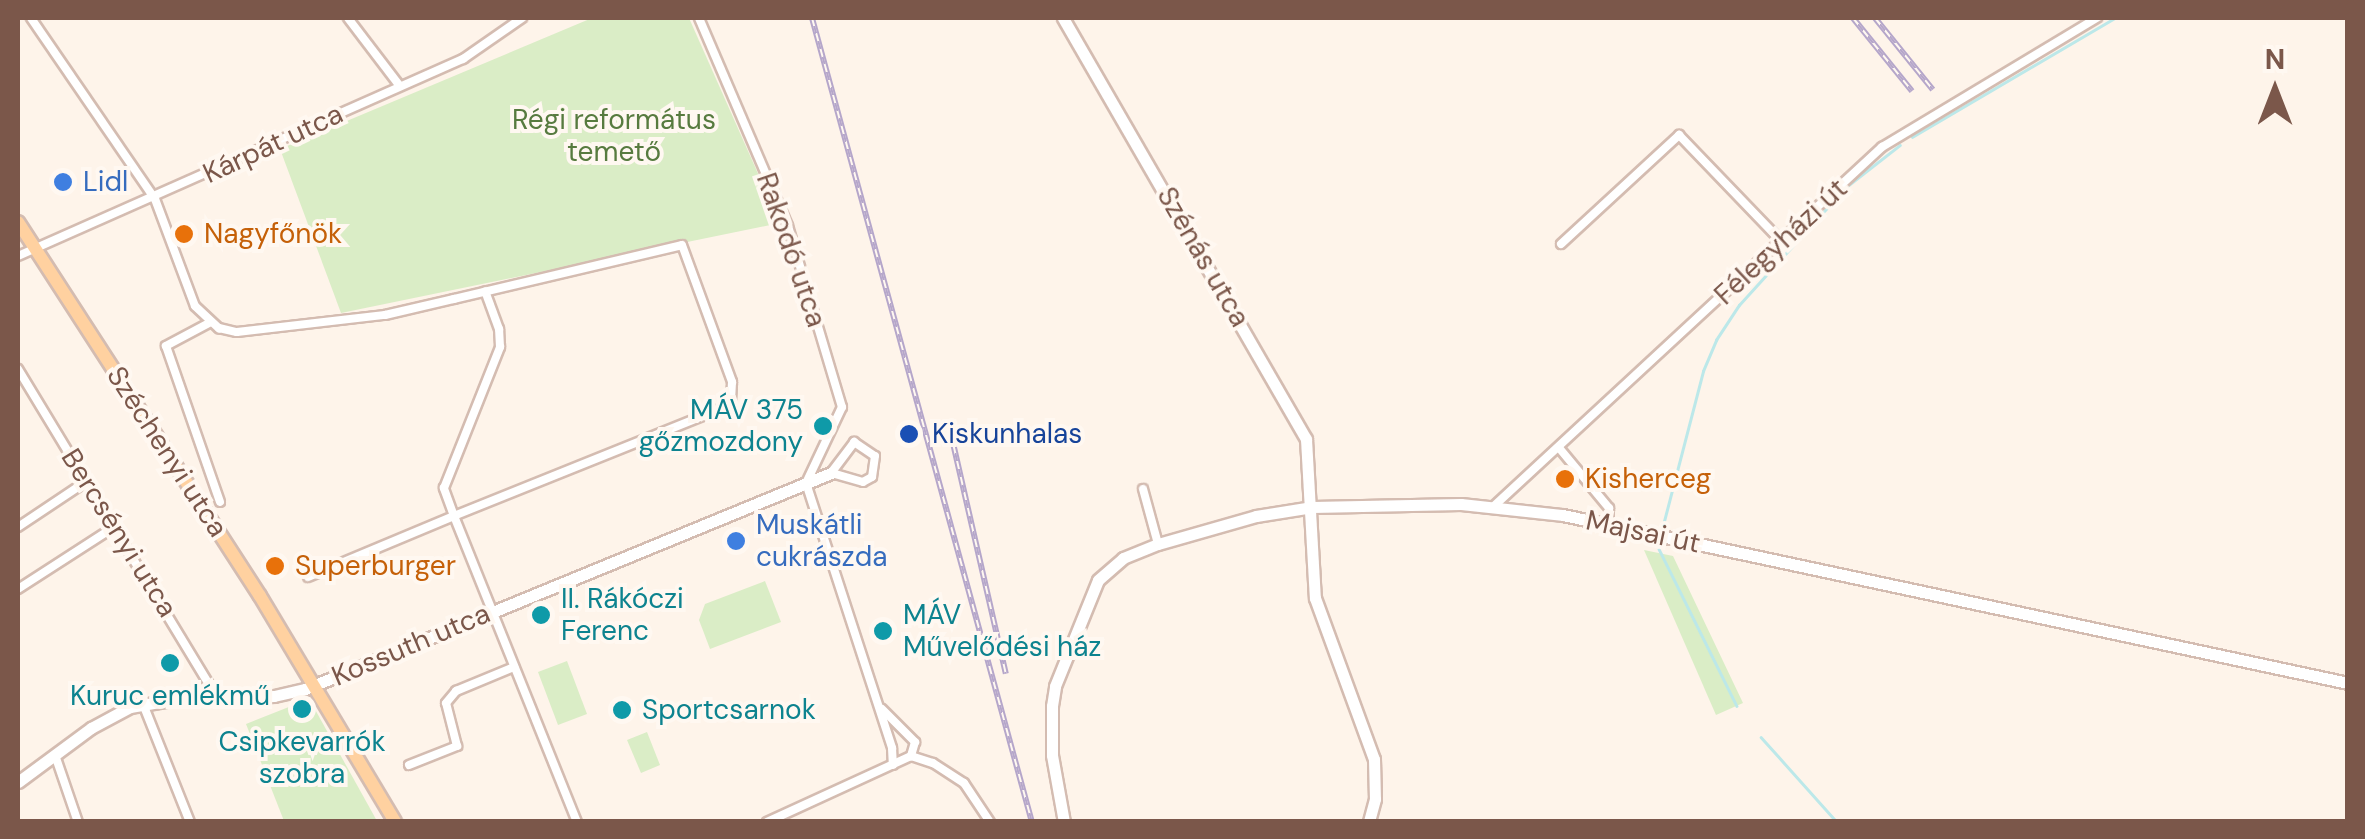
<!DOCTYPE html>
<html>
<head>
<meta charset="utf-8">
<style>
  body { margin:0 }
  #map { position:relative; width:2365px; height:839px; overflow:hidden; background:#fef4ea; font-family:"DM Sans",sans-serif }
  div>[style] { position:absolute }
  [style*='--x'] { left:calc(var(--x)*1px); top:calc(var(--y)*1px); width:calc(var(--w)*1px); rotate:calc(var(--a)*1deg) }
  .green>* { inset:0; background:#daedc6 }
  .stream>* { height:2.5px; margin:-1.25px; padding:0 1.25px; transform-origin:1.25px; border-radius:1.25px; background:#bce8e9 }
  .roads { filter:drop-shadow(2px 0 #d4bcb1) drop-shadow(-2px 0 #d4bcb1) drop-shadow(0 2px #d4bcb1) drop-shadow(0 -2px #d4bcb1) }
  .street>* { height:8px; margin:-4px; padding:0 4px; transform-origin:4px; border-radius:4px; background:#fff }
  .secondary>* { height:11px; margin:-5.5px; padding:0 5.5px; transform-origin:5.5px; border-radius:5.5px; background:#fff }
  .primary>* { height:12px; margin:-6px; padding:0 6px; transform-origin:6px; border-radius:6px; background:#ffd1a0 }
  .rail>* { height:6px; margin-top:-3px; transform-origin:0; background:repeating-linear-gradient(90deg,#fff8f1 0 8px,#b5a6ca 0 16px); box-sizing:border-box; border-block:2px solid #b5a6ca }
  .dots>* { width:28px; height:28px; translate:-50% -50%; box-sizing:border-box; border:5px solid #fff8f1; border-radius:50% }
  span { translate:-50% -50%; white-space:nowrap; text-align:center; line-height:1.15; -webkit-text-stroke:8px #fff8f1; paint-order:stroke }
  .park-label { font-size:28px; color:#577b3f }
  .street-label { font-size:28px; color:#7b574a }
  .shop-label { font-size:28px; color:#366cbe }
  .left { translate:0 -50%; text-align:left }
  .food-label { font-size:28px; color:#c56008 }
  .culture-label { font-size:28px; color:#0d838f }
  .right { translate:-100% -50%; text-align:right }
  .transit-label { font-size:28px; color:#164399 }
  .frame { position:absolute; inset:0; border:20px solid #7b574a; pointer-events:none }
  .north { position:absolute; left:2225px; top:40px; width:100px; height:100px; -webkit-text-stroke:8px #fff8f1; paint-order:stroke; rotate:0deg; font-size:28px; font-weight:700; line-height:40px; text-align:center; color:#7b574a }
  .north::after { content:''; display:block; margin:auto; width:35px; height:45px; background:#7b574a; clip-path:polygon(50% 0,100% 100%,50% 72%,0 100%) }
</style>
</head>
<body>
<div id="map">
  <div class="green">
    <div style="clip-path:polygon(592px 18px,689px 18px,780px 223px,341px 313px,280px 149px)"></div>
    <div style="clip-path:polygon(1644px 550px,1673px 556px,1743px 703px,1716px 715px)"></div>
    <div style="clip-path:polygon(765px 581px,781px 622px,710px 649px,699px 620px,705px 604px)"></div>
    <div style="clip-path:polygon(567px 661px,587px 714px,558px 725px,538px 672px)"></div>
    <div style="clip-path:polygon(304px 701px,312px 704px,377px 821px,284px 821px,246px 724px)"></div>
    <div style="clip-path:polygon(647px 732px,660px 765px,641px 773px,627px 740px)"></div>
  </div>
  <div class="stream">
    <div style="--x:1912;--y:137;--w:235;--a:-30.4"></div>
    <div style="--x:1663;--y:525;--w:159;--a:-75.4"></div>
    <div style="--x:1703;--y:371;--w:34;--a:-67"></div>
    <div style="--x:1716;--y:340;--w:42;--a:-56.7"></div>
    <div style="--x:1739;--y:305;--w:159;--a:-47.8"></div>
    <div style="--x:1846;--y:187;--w:68;--a:-37.9"></div>
    <div style="--x:1659;--y:549;--w:175;--a:63.6"></div>
    <div style="--x:1761;--y:737;--w:114;--a:48.2"></div>
  </div>
  <div class="roads">
    <div class="street">
      <div style="--x:31;--y:18;--w:219;--a:55.6"></div>
      <div style="--x:155;--y:199;--w:114;--a:69.5"></div>
      <div style="--x:195;--y:306;--w:33;--a:43"></div>
      <div style="--x:219;--y:328;--w:18;--a:13"></div>
      <div style="--x:237;--y:332;--w:149;--a:-6.6"></div>
      <div style="--x:385;--y:315;--w:71;--a:-13.1"></div>
      <div style="--x:454;--y:299;--w:234;--a:-13.3"></div>
      <div style="--x:682;--y:245;--w:146;--a:69.9"></div>
      <div style="--x:732;--y:382;--w:18;--a:93"></div>
      <div style="--x:731;--y:400;--w:9;--a:131"></div>
      <div style="--x:725;--y:407;--w:292;--a:158.1"></div>
      <div style="--x:454;--y:516;--w:30;--a:-110"></div>
      <div style="--x:444;--y:488;--w:152;--a:-68.3"></div>
      <div style="--x:500;--y:347;--w:18;--a:-93"></div>
      <div style="--x:499;--y:329;--w:40;--a:-110.2"></div>
      <div style="--x:348;--y:18;--w:84;--a:52.7"></div>
      <div style="--x:699;--y:18;--w:226;--a:66.8"></div>
      <div style="--x:788;--y:226;--w:189;--a:73.4"></div>
      <div style="--x:842;--y:407;--w:84;--a:115.3"></div>
      <div style="--x:806;--y:483;--w:279;--a:72"></div>
      <div style="--x:892;--y:748;--w:17;--a:87"></div>
      <div style="--x:1561;--y:244;--w:161;--a:-42.7"></div>
      <div style="--x:1679;--y:135;--w:147;--a:46.1"></div>
      <div style="--x:18;--y:256;--w:487;--a:-23.9"></div>
      <div style="--x:463;--y:59;--w:72;--a:-34.8"></div>
      <div style="--x:209;--y:323;--w:49;--a:151.9"></div>
      <div style="--x:166;--y:346;--w:165;--a:70.9"></div>
      <div style="--x:18;--y:369;--w:386;--a:58.8"></div>
      <div style="--x:854;--y:442;--w:25;--a:34"></div>
      <div style="--x:875;--y:456;--w:21;--a:98"></div>
      <div style="--x:872;--y:477;--w:10;--a:151"></div>
      <div style="--x:863;--y:482;--w:33;--a:-164"></div>
      <div style="--x:831;--y:473;--w:39;--a:-53"></div>
      <div style="--x:1560;--y:449;--w:77;--a:50.3"></div>
      <div style="--x:1609;--y:508;--w:17;--a:90"></div>
      <div style="--x:1143;--y:489;--w:57;--a:74.7"></div>
      <div style="--x:1494;--y:506;--w:529;--a:-42.78"></div>
      <div style="--x:1882;--y:147;--w:251;--a:-31"></div>
      <div style="--x:18;--y:527;--w:83;--a:-33.7"></div>
      <div style="--x:308;--y:577;--w:158;--a:-22.7"></div>
      <div style="--x:454;--y:516;--w:330;--a:68.1"></div>
      <div style="--x:18;--y:589;--w:103;--a:-32.8"></div>
      <div style="--x:143;--y:704;--w:127;--a:68.3"></div>
      <div style="--x:882;--y:709;--w:47;--a:45"></div>
      <div style="--x:915;--y:742;--w:15;--a:106"></div>
      <div style="--x:55;--y:755;--w:71;--a:71.1"></div>
      <div style="--x:911;--y:756;--w:23;--a:18"></div>
      <div style="--x:933;--y:763;--w:37;--a:33"></div>
      <div style="--x:964;--y:783;--w:47;--a:56.3"></div>
      <div style="--x:409;--y:765;--w:52;--a:-21.6"></div>
      <div style="--x:457;--y:746;--w:44;--a:-104.3"></div>
      <div style="--x:446;--y:703;--w:16;--a:-50"></div>
      <div style="--x:456;--y:691;--w:63;--a:-22.5"></div>
      <div style="--x:767;--y:822;--w:158;--a:-24.6"></div>
    </div>
    <div class="secondary">
      <div style="--x:1063;--y:18;--w:486;--a:60"></div>
      <div style="--x:1306;--y:439;--w:159;--a:86.8"></div>
      <div style="--x:1315;--y:598;--w:171;--a:69.9"></div>
      <div style="--x:1374;--y:759;--w:40;--a:88.6"></div>
      <div style="--x:1375;--y:799;--w:24;--a:105"></div>
      <div style="--x:18;--y:782;--w:91;--a:-36.5"></div>
      <div style="--x:91;--y:728;--w:44;--a:-28.3"></div>
      <div style="--x:130;--y:707;--w:43;--a:-9.5"></div>
      <div style="--x:172;--y:700;--w:102;--a:-2.2"></div>
      <div style="--x:274;--y:696;--w:32;--a:-13"></div>
      <div style="--x:305;--y:689;--w:569;--a:-22.33"></div>
      <div style="--x:1064;--y:822;--w:68;--a:-100.2"></div>
      <div style="--x:1052;--y:755;--w:49;--a:-90"></div>
      <div style="--x:1052;--y:706;--w:20;--a:-81"></div>
      <div style="--x:1055;--y:686;--w:114;--a:-67.9"></div>
      <div style="--x:1098;--y:580;--w:33;--a:-41"></div>
      <div style="--x:1123;--y:558;--w:38;--a:-22"></div>
      <div style="--x:1158;--y:544;--w:102;--a:-15.9"></div>
      <div style="--x:1256;--y:516;--w:57;--a:-9.1"></div>
      <div style="--x:1312;--y:507;--w:149;--a:-1.2"></div>
      <div style="--x:1461;--y:504;--w:103;--a:6.2"></div>
      <div style="--x:1563;--y:515;--w:803;--a:12.08"></div>
    </div>
    <div class="primary">
      <div style="--x:18;--y:222;--w:445;--a:57.1"></div>
      <div style="--x:260;--y:596;--w:263;--a:59.1"></div>
    </div>
  </div>
  <div class="rail">
    <div style="--x:812;--y:18;--w:834;--a:74.7"></div>
    <div style="--x:1853;--y:18;--w:94;--a:51.1"></div>
    <div style="--x:1875;--y:18;--w:92;--a:51.1"></div>
    <div style="--x:950;--y:430;--w:250;--a:77.1"></div>
  </div>
  <div class="dots">
    <div style="left:63px;top:182px;background:#3f7fe0"></div>
    <div style="left:184px;top:234px;background:#e8710a"></div>
    <div style="left:823px;top:426px;background:#0f9aa8"></div>
    <div style="left:909px;top:434px;background:#1a4fb4"></div>
    <div style="left:1565px;top:479px;background:#e8710a"></div>
    <div style="left:736px;top:541px;background:#3f7fe0"></div>
    <div style="left:275px;top:566px;background:#e8710a"></div>
    <div style="left:541px;top:615px;background:#0f9aa8"></div>
    <div style="left:883px;top:631px;background:#0f9aa8"></div>
    <div style="left:170px;top:663px;background:#0f9aa8"></div>
    <div style="left:302px;top:709px;background:#0f9aa8"></div>
    <div style="left:622px;top:710px;background:#0f9aa8"></div>
  </div>
  <div class="park-label">
    <span style="left:614px;top:136px">Régi református<br>temető</span>
  </div>
  <div class="street-label">
    <span style="left:273px;top:144px;rotate:-25deg">Kárpát utca</span>
    <span style="left:1781px;top:242px;rotate:-43deg">Félegyházi út</span>
    <span style="left:791px;top:250px;rotate:71deg">Rakodó utca</span>
    <span style="left:1203px;top:257px;rotate:60deg">Szénás utca</span>
    <span style="left:167px;top:452px;rotate:57deg">Széchenyi utca</span>
    <span style="left:1643px;top:532px;rotate:12deg">Majsai út</span>
    <span style="left:119px;top:533px;rotate:58deg">Bercsényi utca</span>
    <span style="left:411px;top:645px;rotate:-23deg">Kossuth utca</span>
  </div>
  <div class="shop-label">
    <span class="left" style="left:83px;top:182px">Lidl</span>
    <span class="left" style="left:756px;top:541px">Muskátli<br>cukrászda</span>
  </div>
  <div class="food-label">
    <span class="left" style="left:204px;top:234px">Nagyfőnök</span>
    <span class="left" style="left:1585px;top:479px">Kisherceg</span>
    <span class="left" style="left:295px;top:566px">Superburger</span>
  </div>
  <div class="culture-label">
    <span class="right" style="left:803px;top:426px">MÁV 375<br>gőzmozdony</span>
    <span class="left" style="left:561px;top:615px">II. Rákóczi<br>Ferenc</span>
    <span class="left" style="left:903px;top:631px">MÁV<br>Művelődési ház</span>
    <span style="left:170px;top:696px">Kuruc emlékmű</span>
    <span class="left" style="left:642px;top:710px">Sportcsarnok</span>
    <span style="left:302px;top:758px">Csipkevarrók<br>szobra</span>
  </div>
  <div class="transit-label">
    <span class="left" style="left:932px;top:434px">Kiskunhalas</span>
  </div>
  <div class="frame"></div>
  <div class="north">N</div>
</div>
</body>
</html>
